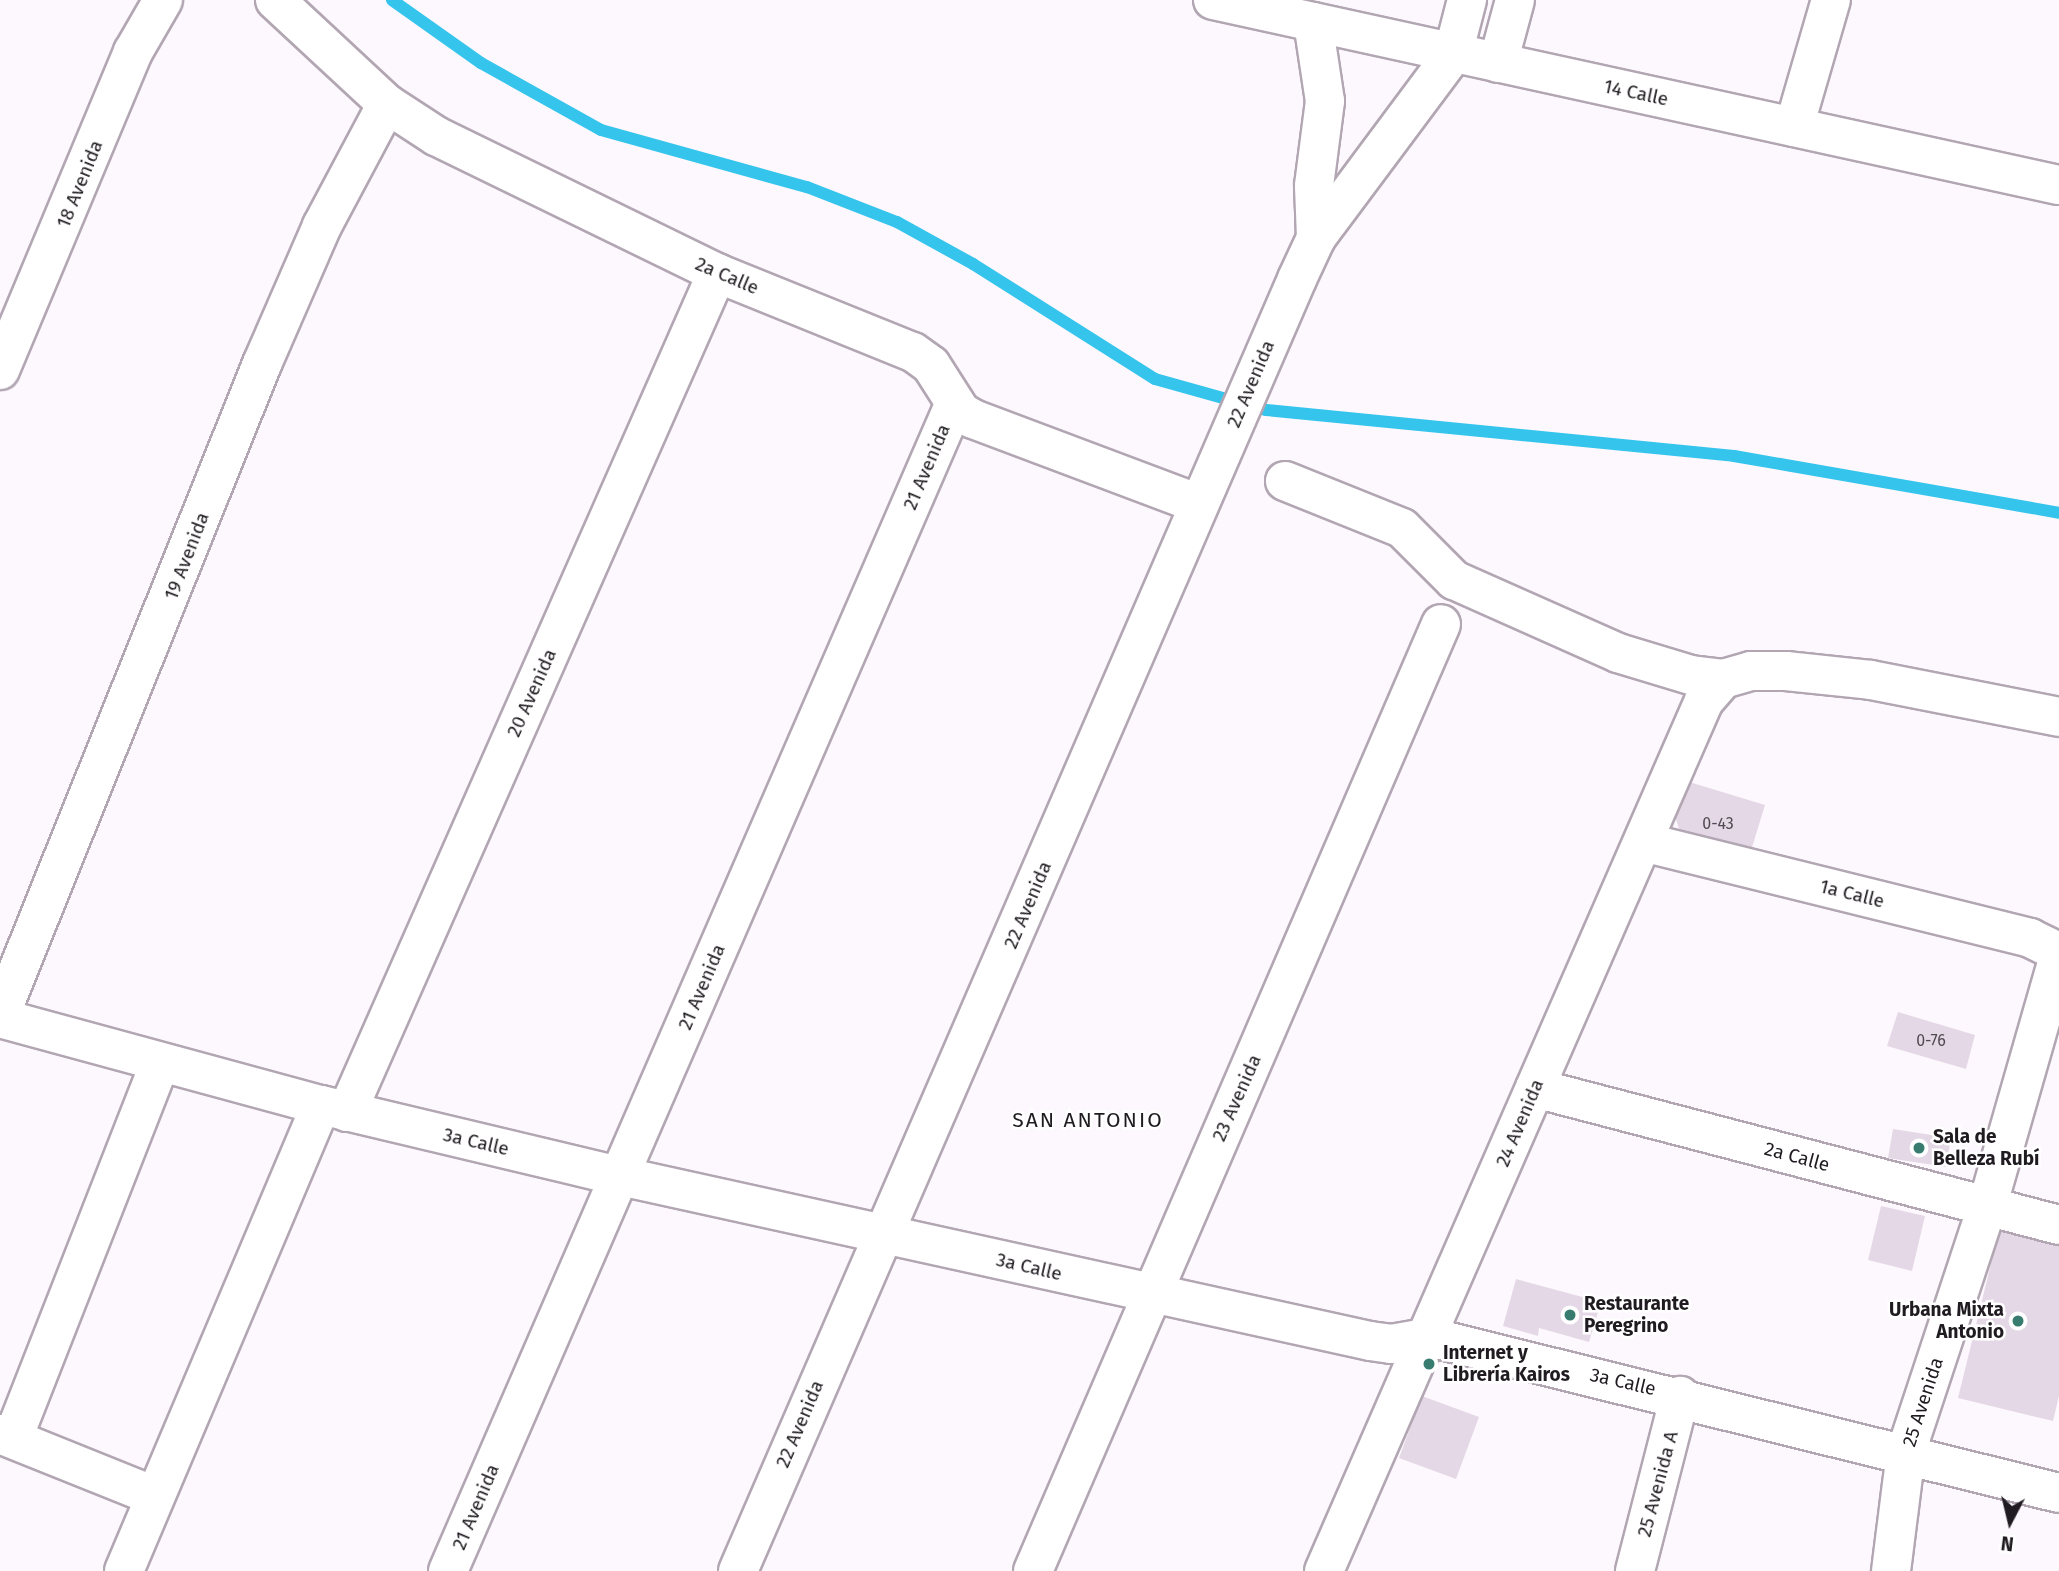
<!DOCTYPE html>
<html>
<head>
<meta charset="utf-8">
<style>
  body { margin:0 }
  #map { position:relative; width:2059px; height:1571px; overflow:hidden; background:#fdf8fe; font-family:"Fira Sans",sans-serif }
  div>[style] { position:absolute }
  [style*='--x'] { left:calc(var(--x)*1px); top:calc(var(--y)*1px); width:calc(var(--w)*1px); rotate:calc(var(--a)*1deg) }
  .stream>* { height:12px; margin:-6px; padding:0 6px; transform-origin:6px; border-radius:6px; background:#35c4ec }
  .building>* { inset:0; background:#e5d8e6 }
  .roads { filter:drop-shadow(2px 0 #b2a6b3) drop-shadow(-2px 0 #b2a6b3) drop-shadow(0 2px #b2a6b3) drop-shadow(0 -2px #b2a6b3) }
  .minor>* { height:38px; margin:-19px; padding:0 19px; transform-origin:19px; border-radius:19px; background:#fff }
  .dots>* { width:19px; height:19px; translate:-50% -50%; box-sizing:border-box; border:4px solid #fff; border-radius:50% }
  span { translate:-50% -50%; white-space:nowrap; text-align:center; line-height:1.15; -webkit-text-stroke:5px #fff; paint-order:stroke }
  .number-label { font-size:16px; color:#504a52 }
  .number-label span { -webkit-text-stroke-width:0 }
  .street-label { font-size:19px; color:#1f1b20 }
  .poi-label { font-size:19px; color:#1f1b20; font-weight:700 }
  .left { translate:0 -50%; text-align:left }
  .right { translate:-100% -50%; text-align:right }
  .neighbourhood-label { font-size:21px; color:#1f1b20; letter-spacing:2px }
  .north { position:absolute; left:1975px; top:1487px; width:70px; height:70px; -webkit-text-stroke:5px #fff; paint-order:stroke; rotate:187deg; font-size:19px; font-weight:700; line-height:28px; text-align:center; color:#1f1b20 }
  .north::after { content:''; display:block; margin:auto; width:24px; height:32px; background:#1f1b20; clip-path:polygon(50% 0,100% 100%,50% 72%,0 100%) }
</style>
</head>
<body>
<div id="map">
  <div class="stream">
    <div style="--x:392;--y:0;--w:109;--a:35.3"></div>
    <div style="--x:481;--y:63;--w:137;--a:29.2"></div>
    <div style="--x:601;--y:130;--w:214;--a:15.5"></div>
    <div style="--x:807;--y:187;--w:97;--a:21.3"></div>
    <div style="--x:897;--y:222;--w:87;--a:28.9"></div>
    <div style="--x:973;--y:264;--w:215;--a:32.3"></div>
    <div style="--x:1155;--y:379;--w:115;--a:15.6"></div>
    <div style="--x:1266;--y:410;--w:470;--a:5.6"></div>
    <div style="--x:1734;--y:456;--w:330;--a:9.9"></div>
  </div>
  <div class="building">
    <div style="clip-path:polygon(1686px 781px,1765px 805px,1750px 854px,1680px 832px,1675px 816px)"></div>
    <div style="clip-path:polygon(1898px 1012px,1975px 1035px,1966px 1069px,1887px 1046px)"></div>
    <div style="clip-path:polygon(1893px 1129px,1951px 1138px,1946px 1167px,1888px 1158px)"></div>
    <div style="clip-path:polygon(1881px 1206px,1925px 1216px,1912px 1271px,1868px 1260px)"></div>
    <div style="clip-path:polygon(1999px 1231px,2059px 1246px,2059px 1396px,2053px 1421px,1958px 1398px)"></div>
    <div style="clip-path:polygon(1516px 1279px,1601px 1302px,1589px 1342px,1539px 1328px,1538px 1336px,1503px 1326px)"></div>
    <div style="clip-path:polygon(1422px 1396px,1479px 1417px,1456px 1479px,1399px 1458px)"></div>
  </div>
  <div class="roads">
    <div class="minor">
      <div style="--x:275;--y:0;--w:153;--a:42.9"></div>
      <div style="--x:387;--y:104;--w:59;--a:33.1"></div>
      <div style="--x:436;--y:136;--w:313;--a:26"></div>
      <div style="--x:717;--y:273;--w:211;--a:22"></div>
      <div style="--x:913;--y:352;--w:22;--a:36"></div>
      <div style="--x:931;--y:365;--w:56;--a:57.4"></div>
      <div style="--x:961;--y:412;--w:14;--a:30"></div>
      <div style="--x:973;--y:419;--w:241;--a:20.6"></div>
      <div style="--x:1213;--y:0;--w:866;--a:12.34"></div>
      <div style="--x:1313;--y:22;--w:80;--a:81.4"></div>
      <div style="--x:1325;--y:101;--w:86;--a:97.4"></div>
      <div style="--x:1314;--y:186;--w:52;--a:87.8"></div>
      <div style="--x:1498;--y:63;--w:65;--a:-74.9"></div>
      <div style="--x:1794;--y:127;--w:132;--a:-73.8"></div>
      <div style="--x:0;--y:370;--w:345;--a:-67.3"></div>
      <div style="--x:133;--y:52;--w:60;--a:-60"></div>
      <div style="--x:1285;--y:481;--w:126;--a:21.9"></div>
      <div style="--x:1402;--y:528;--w:74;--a:45"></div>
      <div style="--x:1454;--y:580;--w:180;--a:24"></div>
      <div style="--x:1618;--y:653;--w:76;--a:16.8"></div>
      <div style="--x:1691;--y:675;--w:32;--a:7"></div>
      <div style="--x:1723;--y:679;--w:29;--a:-16"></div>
      <div style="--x:1751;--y:671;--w:35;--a:0"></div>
      <div style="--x:1786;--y:671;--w:85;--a:6"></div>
      <div style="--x:1871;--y:680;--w:192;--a:11.1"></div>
      <div style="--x:1643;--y:842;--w:399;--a:13.9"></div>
      <div style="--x:2030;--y:938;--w:32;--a:26"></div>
      <div style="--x:0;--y:1015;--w:702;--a:-68.08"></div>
      <div style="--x:262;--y:364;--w:150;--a:-66.5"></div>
      <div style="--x:322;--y:226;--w:138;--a:-62"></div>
      <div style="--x:0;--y:1018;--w:333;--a:15.2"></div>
      <div style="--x:321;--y:1105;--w:307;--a:13.4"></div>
      <div style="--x:620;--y:1176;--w:768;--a:12.41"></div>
      <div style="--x:1370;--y:1341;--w:21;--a:8"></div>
      <div style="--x:1391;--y:1344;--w:39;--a:-10"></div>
      <div style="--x:1429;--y:1337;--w:649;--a:13.91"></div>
      <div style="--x:1535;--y:1088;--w:542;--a:14.65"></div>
      <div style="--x:347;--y:1112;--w:917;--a:-66.2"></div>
      <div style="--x:0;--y:1434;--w:166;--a:21.9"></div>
      <div style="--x:13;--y:1438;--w:403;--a:-68.6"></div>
      <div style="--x:124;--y:1571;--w:506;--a:-67.08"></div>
      <div style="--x:448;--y:1571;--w:1273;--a:-66.54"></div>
      <div style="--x:738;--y:1571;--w:1408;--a:-66.6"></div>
      <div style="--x:1297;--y:279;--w:45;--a:-65.1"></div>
      <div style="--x:1316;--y:238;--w:229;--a:-53.3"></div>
      <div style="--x:1453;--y:54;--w:56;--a:-75.5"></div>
      <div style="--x:1033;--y:1571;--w:1031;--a:-66.69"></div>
      <div style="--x:1324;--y:1571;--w:949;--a:-66.41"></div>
      <div style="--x:1704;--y:701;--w:29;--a:-49"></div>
      <div style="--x:1635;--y:1571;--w:181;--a:-75.6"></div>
      <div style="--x:1891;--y:1571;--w:120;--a:-82.8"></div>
      <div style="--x:1906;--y:1452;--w:258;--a:-71.7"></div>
      <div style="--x:1987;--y:1207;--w:261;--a:-74"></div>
    </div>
  </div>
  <div class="dots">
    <div style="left:1919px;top:1148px;background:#387c70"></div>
    <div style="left:1570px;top:1315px;background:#387c70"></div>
    <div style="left:2018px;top:1321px;background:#387c70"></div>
    <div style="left:1429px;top:1364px;background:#387c70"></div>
  </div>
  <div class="number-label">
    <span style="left:1718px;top:824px">0-43</span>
    <span style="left:1931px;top:1041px">0-76</span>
  </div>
  <div class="street-label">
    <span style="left:1636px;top:93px;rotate:12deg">14 Calle</span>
    <span style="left:80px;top:184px;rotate:-68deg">18 Avenida</span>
    <span style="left:727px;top:276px;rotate:23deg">2a Calle</span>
    <span style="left:1251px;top:384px;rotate:-67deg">22 Avenida</span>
    <span style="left:927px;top:467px;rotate:-67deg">21 Avenida</span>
    <span style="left:187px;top:556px;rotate:-69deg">19 Avenida</span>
    <span style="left:532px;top:693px;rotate:-66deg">20 Avenida</span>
    <span style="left:1852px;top:894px;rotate:14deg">1a Calle</span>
    <span style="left:1028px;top:905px;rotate:-67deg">22 Avenida</span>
    <span style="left:702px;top:987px;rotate:-67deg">21 Avenida</span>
    <span style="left:1237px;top:1098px;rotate:-66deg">23 Avenida</span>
    <span style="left:1520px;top:1123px;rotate:-67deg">24 Avenida</span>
    <span style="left:476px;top:1142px;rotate:13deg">3a Calle</span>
    <span style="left:1797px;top:1157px;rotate:15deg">2a Calle</span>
    <span style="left:1029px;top:1267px;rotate:13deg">3a Calle</span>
    <span style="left:1623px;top:1382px;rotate:13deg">3a Calle</span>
    <span style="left:1923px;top:1402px;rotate:-72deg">25 Avenida</span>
    <span style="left:800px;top:1424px;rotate:-67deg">22 Avenida</span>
    <span style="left:1658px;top:1484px;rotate:-75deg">25 Avenida A</span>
    <span style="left:476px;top:1507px;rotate:-67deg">21 Avenida</span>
  </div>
  <div class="poi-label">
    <span class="left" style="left:1933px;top:1148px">Sala de<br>Belleza Rubí</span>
    <span class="left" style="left:1584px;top:1315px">Restaurante<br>Peregrino</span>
    <span class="right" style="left:2004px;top:1321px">Urbana Mixta<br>Antonio</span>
    <span class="left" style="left:1443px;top:1364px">Internet y<br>Librería Kairos</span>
  </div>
  <div class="neighbourhood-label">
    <span style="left:1088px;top:1120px">SAN ANTONIO</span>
  </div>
  <div class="north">N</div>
</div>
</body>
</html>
